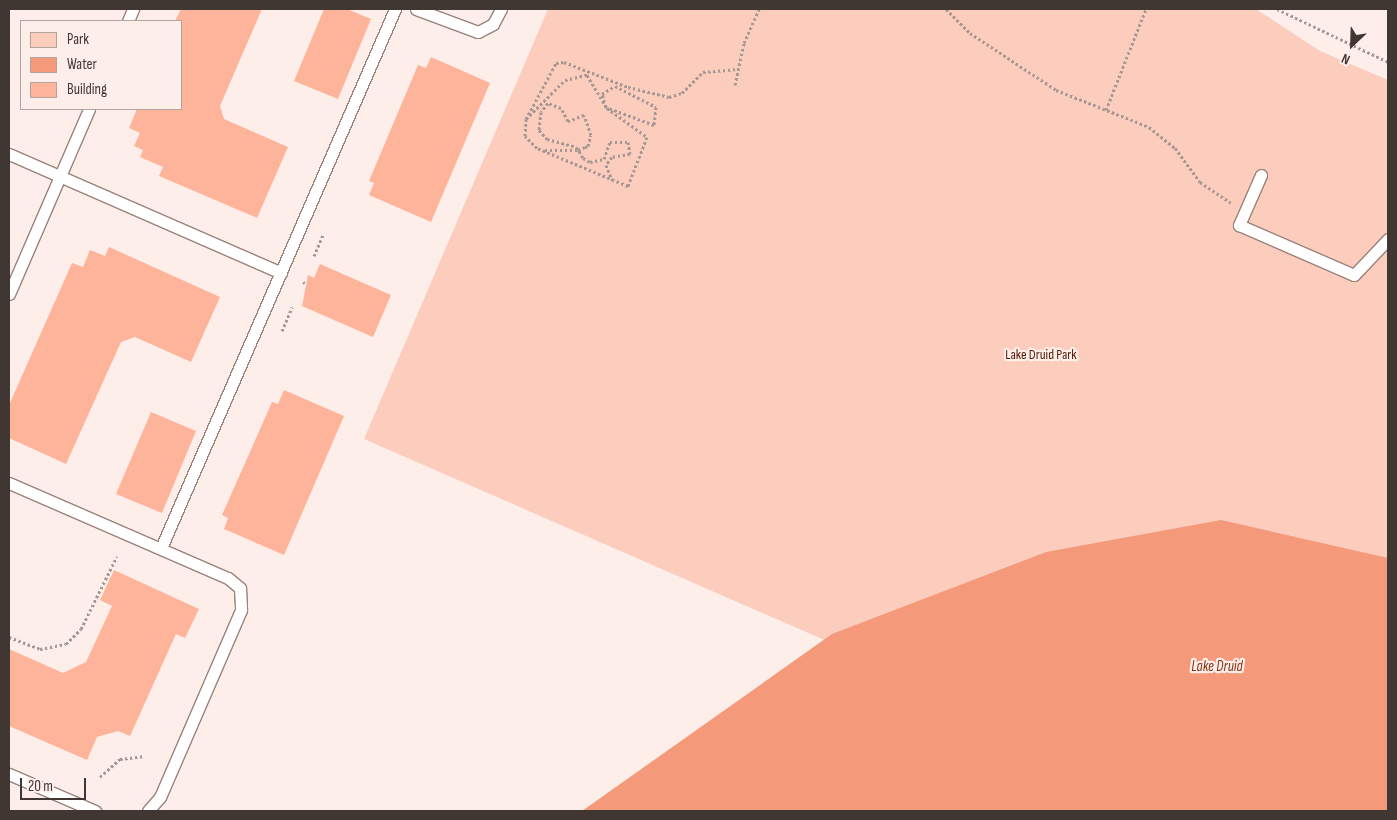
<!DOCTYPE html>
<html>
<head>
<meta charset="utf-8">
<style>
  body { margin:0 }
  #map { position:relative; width:1397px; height:820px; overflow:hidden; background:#feeee9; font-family:"Sofia Sans Condensed",sans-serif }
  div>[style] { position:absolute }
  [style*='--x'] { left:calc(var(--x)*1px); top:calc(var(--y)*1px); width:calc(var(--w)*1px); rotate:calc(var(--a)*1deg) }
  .green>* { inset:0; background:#fccdbc }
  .water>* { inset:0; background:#f49a7b }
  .building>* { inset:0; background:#feb49a }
  .path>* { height:3px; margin-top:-1.5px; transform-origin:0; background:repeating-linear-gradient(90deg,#a59894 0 2.5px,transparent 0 5px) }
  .roads { filter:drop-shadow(1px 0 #9a827a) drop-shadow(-1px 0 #9a827a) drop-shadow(0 1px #9a827a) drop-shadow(0 -1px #9a827a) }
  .lane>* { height:11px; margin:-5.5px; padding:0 5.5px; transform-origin:5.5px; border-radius:5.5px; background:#fff }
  span { translate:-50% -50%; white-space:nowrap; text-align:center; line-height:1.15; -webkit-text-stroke:4.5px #feeee9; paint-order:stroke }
  .park-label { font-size:14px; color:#521b05 }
  .water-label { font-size:15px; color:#803111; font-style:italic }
  .frame { position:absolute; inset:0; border:10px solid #403632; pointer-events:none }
  .legend { position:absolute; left:20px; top:20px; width:162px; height:90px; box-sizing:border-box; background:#feeee9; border:1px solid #b2a4a0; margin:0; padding:6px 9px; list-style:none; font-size:15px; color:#403632 }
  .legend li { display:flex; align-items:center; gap:10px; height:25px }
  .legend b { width:25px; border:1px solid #b2a4a0 }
  .north { position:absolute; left:1327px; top:20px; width:50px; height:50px; -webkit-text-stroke:4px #feeee9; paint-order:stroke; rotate:204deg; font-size:14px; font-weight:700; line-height:20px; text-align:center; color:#403632 }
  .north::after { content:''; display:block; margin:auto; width:18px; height:22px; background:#403632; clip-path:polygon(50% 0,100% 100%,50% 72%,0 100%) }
  .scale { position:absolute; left:20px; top:778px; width:66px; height:22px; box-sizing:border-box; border:2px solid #403632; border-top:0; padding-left:6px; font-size:15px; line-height:18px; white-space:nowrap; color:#403632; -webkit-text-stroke:4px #feeee9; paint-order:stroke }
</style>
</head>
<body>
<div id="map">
  <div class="green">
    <div style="clip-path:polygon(548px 9px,1256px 9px,1320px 51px,1388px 80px,1388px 607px,1216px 811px,364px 439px)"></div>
  </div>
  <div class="water">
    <div style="clip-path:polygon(1221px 520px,1388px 558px,1388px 811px,582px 811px,832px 634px,1046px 552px)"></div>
  </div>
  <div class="building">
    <div style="clip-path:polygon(181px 9px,262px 9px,220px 106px,224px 119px,288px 147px,257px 218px,159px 176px,163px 167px,140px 157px,143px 150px,134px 146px,140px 133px,129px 128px,137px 109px,181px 109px,181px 21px,175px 21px)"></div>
    <div style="clip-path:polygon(324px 9px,347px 9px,371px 19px,338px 99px,294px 81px)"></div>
    <div style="clip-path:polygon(431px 57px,490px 83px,431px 222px,369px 195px,374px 183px,369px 181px,418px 65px,426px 68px)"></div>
    <div style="clip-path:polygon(109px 247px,220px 297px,191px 362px,135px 337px,121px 342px,66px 464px,9px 438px,9px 405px,72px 263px,83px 267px,90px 250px,105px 256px)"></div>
    <div style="clip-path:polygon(320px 264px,391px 295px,373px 337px,302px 306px,308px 275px,314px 278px)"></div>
    <div style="clip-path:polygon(284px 390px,344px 416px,284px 555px,224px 529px,228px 518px,222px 515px,272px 402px,278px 404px)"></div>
    <div style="clip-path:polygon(151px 412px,196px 431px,162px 513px,116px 494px)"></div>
    <div style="clip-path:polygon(114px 570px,199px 609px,185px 638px,176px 634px,130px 736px,118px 731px,97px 737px,87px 760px,9px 726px,9px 649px,63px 673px,86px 662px,112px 606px,100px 600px)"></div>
  </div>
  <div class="path">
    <div style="--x:946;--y:9;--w:34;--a:45"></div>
    <div style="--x:970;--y:33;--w:103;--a:33.5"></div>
    <div style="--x:1056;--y:90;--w:100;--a:21.7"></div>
    <div style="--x:1149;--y:127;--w:33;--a:39"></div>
    <div style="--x:1175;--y:148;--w:42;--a:53.7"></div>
    <div style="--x:1200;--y:182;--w:37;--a:34"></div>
    <div style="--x:1277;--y:9;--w:123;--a:25.5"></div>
    <div style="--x:735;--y:85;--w:43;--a:-77.9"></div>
    <div style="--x:744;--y:43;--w:37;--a:-66"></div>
    <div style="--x:615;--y:86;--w:46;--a:27.1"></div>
    <div style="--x:656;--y:107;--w:18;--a:96"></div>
    <div style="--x:654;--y:125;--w:51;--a:-159.4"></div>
    <div style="--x:606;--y:107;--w:14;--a:-107"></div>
    <div style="--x:602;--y:94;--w:15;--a:-32"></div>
    <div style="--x:1106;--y:110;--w:109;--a:-68.4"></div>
    <div style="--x:526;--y:119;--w:55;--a:-45"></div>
    <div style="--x:565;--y:80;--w:23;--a:-13"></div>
    <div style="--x:587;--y:75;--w:39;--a:59"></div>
    <div style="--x:607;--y:108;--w:49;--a:35.9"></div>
    <div style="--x:647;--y:137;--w:53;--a:111.2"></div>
    <div style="--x:628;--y:186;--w:99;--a:-157.3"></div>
    <div style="--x:537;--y:148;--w:17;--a:-135"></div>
    <div style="--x:525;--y:136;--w:17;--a:-87"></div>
    <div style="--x:526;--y:119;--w:64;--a:-61.8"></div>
    <div style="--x:556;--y:63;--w:8;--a:-7"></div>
    <div style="--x:564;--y:62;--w:69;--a:21.3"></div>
    <div style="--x:628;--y:87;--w:42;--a:13.7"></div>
    <div style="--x:669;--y:97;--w:14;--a:-17"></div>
    <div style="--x:682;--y:93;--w:30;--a:-45"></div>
    <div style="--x:703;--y:72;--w:35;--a:-5"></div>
    <div style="--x:545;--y:150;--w:33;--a:0"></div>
    <div style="--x:578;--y:150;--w:8;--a:-23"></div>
    <div style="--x:585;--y:147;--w:3;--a:-18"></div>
    <div style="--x:588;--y:146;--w:11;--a:-75"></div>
    <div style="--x:591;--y:135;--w:21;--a:-109"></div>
    <div style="--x:584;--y:115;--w:17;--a:159"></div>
    <div style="--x:568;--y:121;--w:15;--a:-118"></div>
    <div style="--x:561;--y:108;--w:14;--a:-159"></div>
    <div style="--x:548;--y:103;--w:11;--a:128"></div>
    <div style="--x:541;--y:112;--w:18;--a:96"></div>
    <div style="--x:539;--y:130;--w:12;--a:48"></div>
    <div style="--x:547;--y:139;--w:30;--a:15"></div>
    <div style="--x:576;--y:147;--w:4;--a:56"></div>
    <div style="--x:578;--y:150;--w:1;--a:45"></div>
    <div style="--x:579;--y:151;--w:8;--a:60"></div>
    <div style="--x:583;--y:158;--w:8;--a:30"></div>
    <div style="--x:590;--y:162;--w:14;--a:-12"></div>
    <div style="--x:604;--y:159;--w:18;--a:-71"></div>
    <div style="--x:610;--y:142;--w:18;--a:0"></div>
    <div style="--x:628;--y:142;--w:12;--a:81"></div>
    <div style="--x:630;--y:154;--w:18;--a:171"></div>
    <div style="--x:612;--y:157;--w:10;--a:127"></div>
    <div style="--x:606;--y:165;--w:16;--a:68"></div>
    <div style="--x:314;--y:256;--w:25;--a:-67"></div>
    <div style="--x:303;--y:282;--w:2;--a:27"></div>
    <div style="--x:282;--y:331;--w:26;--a:-67"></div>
    <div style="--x:9;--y:637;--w:33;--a:21"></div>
    <div style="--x:40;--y:649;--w:26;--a:-11"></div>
    <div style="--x:66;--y:644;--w:21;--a:-45"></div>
    <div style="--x:81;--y:629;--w:81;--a:-63.7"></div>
    <div style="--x:100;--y:777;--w:27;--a:-42"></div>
    <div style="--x:120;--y:759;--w:23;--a:-7"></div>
  </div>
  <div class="roads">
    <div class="lane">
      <div style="--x:416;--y:9;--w:66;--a:20.4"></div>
      <div style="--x:478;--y:32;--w:17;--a:-28"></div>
      <div style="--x:493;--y:24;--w:17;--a:-62"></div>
      <div style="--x:128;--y:21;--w:13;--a:-67"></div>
      <div style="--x:9;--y:154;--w:297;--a:23.6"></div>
      <div style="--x:1261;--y:175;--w:55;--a:113.7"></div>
      <div style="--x:1239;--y:225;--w:125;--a:23.5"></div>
      <div style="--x:1354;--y:275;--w:50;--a:-46.6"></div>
      <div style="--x:9;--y:294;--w:202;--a:-66.6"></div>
      <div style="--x:9;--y:483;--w:239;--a:23.5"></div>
      <div style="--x:228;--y:578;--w:16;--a:40"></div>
      <div style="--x:240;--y:588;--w:22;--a:87"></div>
      <div style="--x:241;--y:610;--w:204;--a:113.4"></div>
      <div style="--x:160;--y:797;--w:18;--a:131"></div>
      <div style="--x:161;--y:548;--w:588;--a:-66.53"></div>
      <div style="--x:9;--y:774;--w:94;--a:23.3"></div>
    </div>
  </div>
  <div class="park-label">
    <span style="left:1041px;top:355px">Lake Druid Park</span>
  </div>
  <div class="water-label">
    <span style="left:1217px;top:667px">Lake Druid</span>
  </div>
  <div class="frame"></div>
  <ul class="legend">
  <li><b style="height:14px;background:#fccdbc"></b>Park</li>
  <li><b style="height:14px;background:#f49a7b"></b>Water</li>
  <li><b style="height:14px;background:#feb49a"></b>Building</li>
  </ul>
  <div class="north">N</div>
  <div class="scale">20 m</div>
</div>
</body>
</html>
